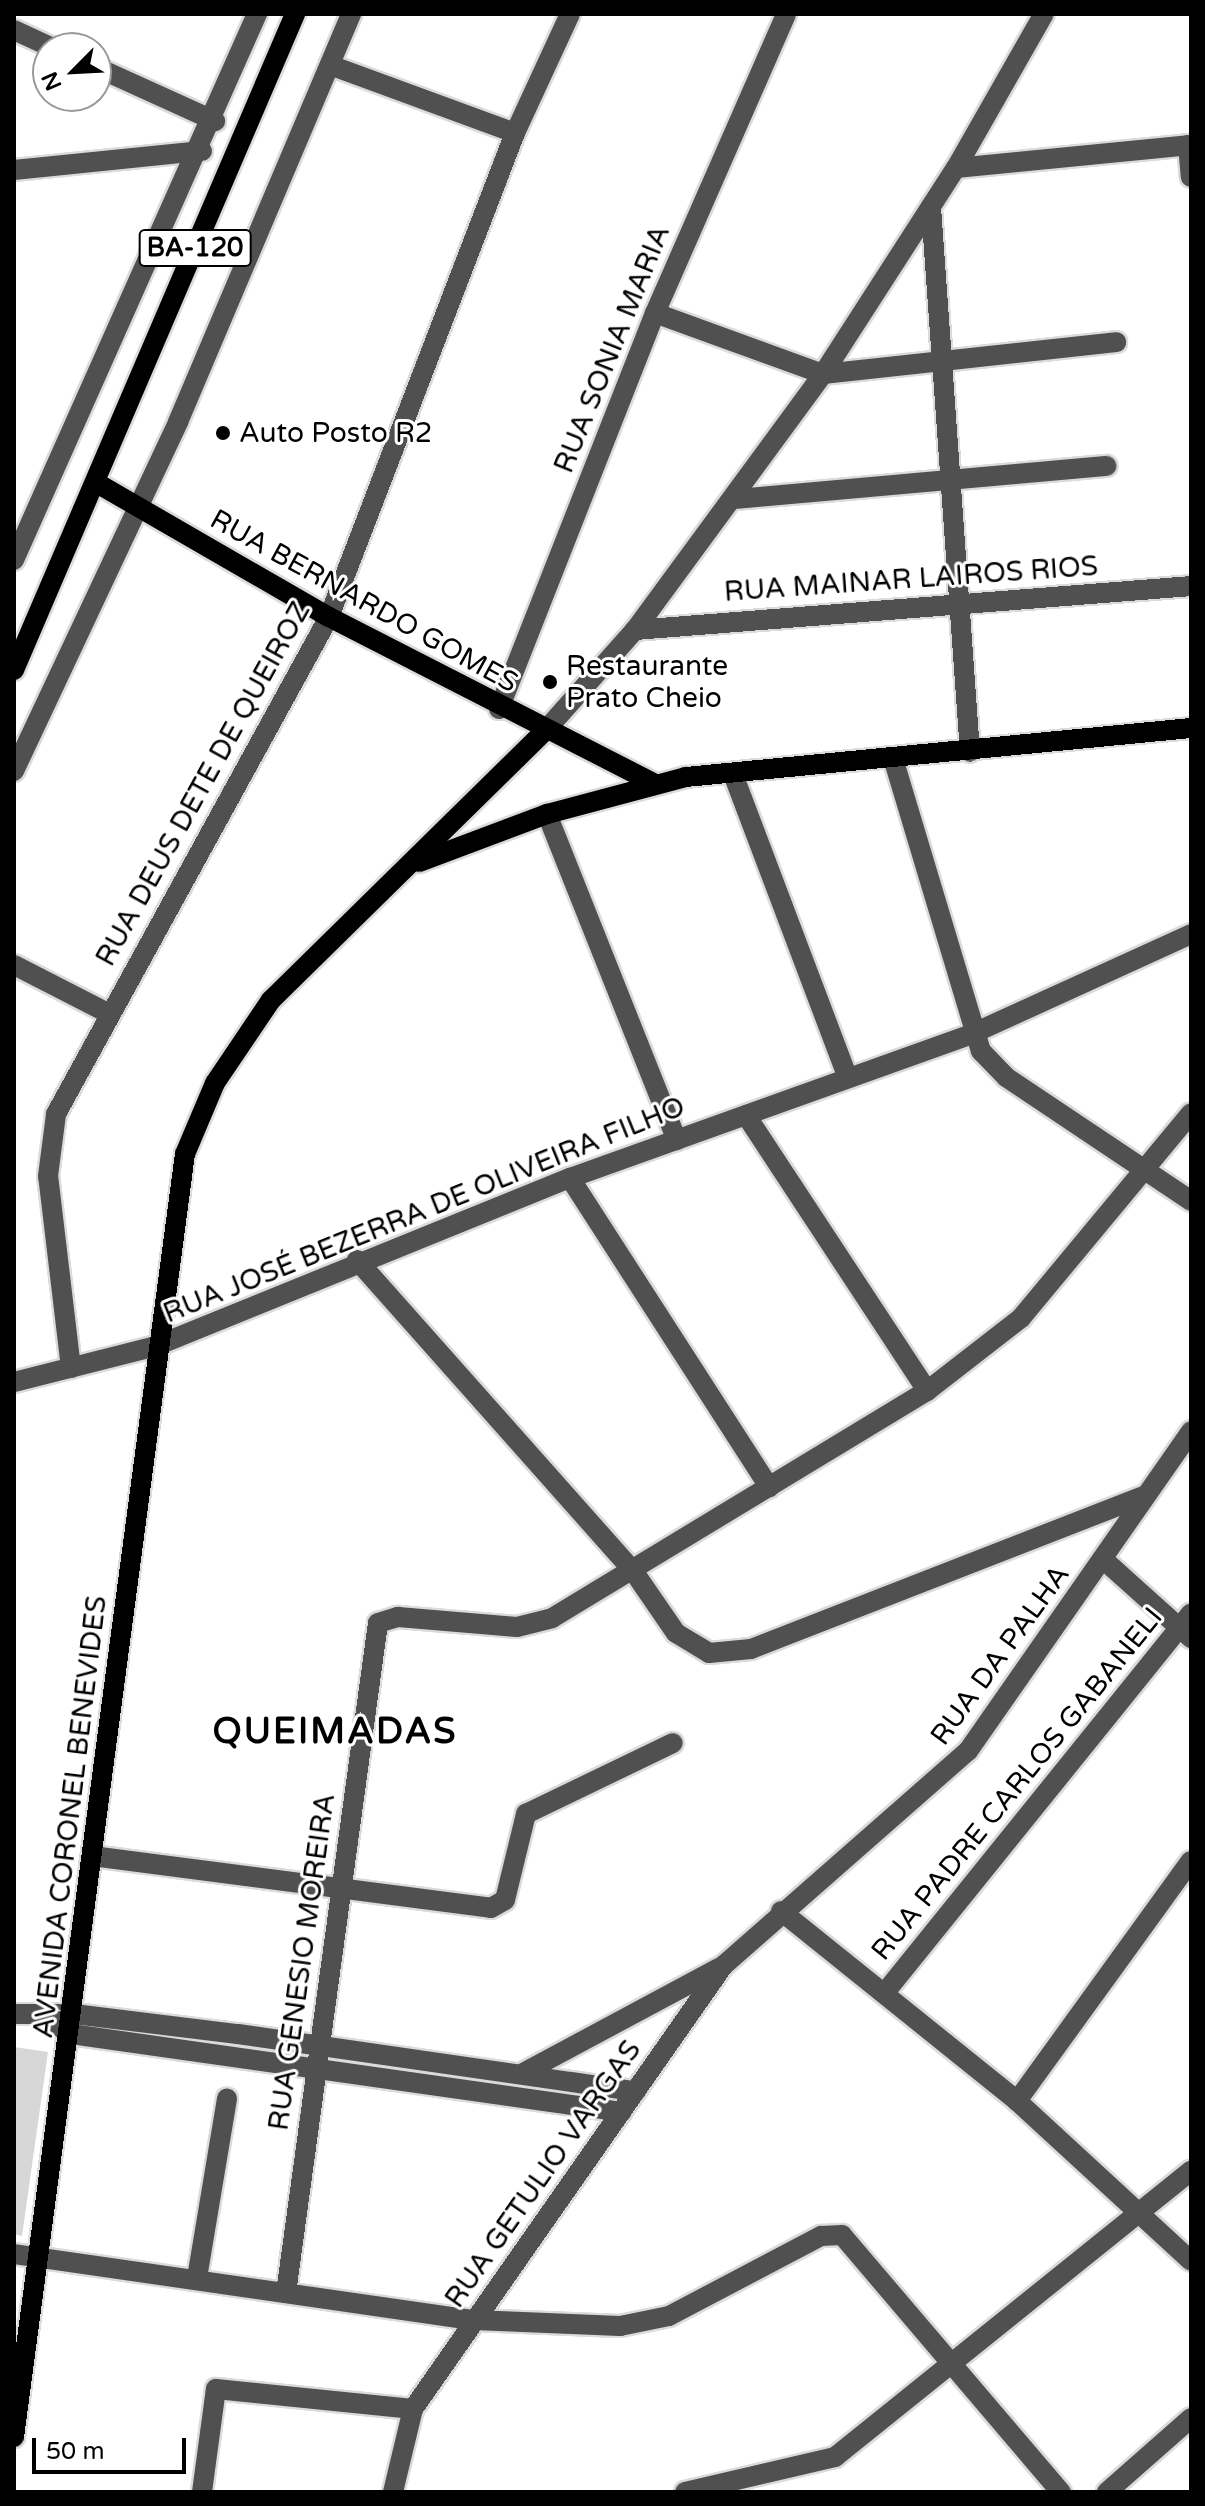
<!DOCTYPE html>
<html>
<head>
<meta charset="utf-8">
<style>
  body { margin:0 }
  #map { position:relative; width:1205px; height:2506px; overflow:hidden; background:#fff; font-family:"Varela Round",sans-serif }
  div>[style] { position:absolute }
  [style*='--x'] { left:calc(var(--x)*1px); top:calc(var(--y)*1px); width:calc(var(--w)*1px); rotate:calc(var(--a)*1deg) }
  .green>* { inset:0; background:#d7d7d7 }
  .roads { filter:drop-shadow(2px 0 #dbdbdb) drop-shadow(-2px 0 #dbdbdb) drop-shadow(0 2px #dbdbdb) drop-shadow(0 -2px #dbdbdb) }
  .minor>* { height:20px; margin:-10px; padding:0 10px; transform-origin:10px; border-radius:10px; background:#505050 }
  .major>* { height:20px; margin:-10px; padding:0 10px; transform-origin:10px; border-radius:10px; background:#000 }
  .dots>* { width:22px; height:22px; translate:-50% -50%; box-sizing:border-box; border:4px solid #fff; border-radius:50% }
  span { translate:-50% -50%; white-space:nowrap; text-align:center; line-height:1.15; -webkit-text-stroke:6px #fff; paint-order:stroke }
  .shield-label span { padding:2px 6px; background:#fff; border:2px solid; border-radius:6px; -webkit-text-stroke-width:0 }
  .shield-label { font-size:26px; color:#000; font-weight:700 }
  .street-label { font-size:28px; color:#000 }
  .poi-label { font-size:28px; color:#000 }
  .left { translate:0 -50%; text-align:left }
  .district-label { font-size:36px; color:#000; font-weight:700; letter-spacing:2px }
  .frame { position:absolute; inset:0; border:16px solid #000; pointer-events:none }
  .north { position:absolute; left:32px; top:32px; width:80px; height:80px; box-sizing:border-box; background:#fff; border:2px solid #999; border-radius:50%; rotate:246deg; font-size:22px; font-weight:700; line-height:32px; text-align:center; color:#000 }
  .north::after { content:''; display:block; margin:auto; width:28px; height:36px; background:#000; clip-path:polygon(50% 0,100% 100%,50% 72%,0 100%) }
  .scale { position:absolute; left:32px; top:2438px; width:154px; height:36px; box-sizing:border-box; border:4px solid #000; border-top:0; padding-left:10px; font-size:24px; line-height:28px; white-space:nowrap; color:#000; -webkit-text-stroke:6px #fff; paint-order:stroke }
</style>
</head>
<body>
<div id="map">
  <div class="green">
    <div style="clip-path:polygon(14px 2047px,48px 2052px,22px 2236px,14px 2234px)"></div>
  </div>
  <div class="roads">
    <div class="minor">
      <div style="--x:14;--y:30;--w:43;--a:24.8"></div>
      <div style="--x:330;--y:65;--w:197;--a:20.2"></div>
      <div style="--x:96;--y:67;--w:131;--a:24.4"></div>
      <div style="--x:1188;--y:145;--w:32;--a:85"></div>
      <div style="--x:956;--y:168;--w:236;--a:-5.6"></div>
      <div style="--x:14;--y:170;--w:189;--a:-5.8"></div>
      <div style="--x:931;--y:207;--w:546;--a:85.91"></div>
      <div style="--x:655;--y:313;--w:179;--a:20"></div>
      <div style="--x:823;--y:374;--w:295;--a:-6.2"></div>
      <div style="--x:736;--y:499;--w:372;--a:-5.1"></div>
      <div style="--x:14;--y:560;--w:598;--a:-66.01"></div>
      <div style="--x:635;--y:630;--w:558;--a:-4.52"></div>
      <div style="--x:499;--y:709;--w:426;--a:-68.5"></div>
      <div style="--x:655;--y:313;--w:326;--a:-66.3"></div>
      <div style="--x:545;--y:731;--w:135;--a:-48.3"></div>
      <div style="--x:635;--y:630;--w:318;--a:-53.7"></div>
      <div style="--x:823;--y:374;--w:245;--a:-57.2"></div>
      <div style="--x:956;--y:168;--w:177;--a:-60.3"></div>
      <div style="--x:893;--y:758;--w:306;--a:73.3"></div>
      <div style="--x:981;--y:1051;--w:36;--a:46"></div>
      <div style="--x:1006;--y:1077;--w:223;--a:33.8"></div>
      <div style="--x:14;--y:771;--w:386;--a:-64.8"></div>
      <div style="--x:178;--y:422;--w:443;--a:-67"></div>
      <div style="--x:733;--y:774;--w:325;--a:69.3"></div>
      <div style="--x:547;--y:814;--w:351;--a:68.3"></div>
      <div style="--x:14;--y:965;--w:106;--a:27.1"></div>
      <div style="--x:746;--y:1115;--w:330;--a:56.7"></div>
      <div style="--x:570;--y:1178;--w:368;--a:57.2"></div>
      <div style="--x:357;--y:1260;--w:417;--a:48.4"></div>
      <div style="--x:634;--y:1572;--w:74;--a:55.5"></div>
      <div style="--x:676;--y:1633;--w:39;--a:31"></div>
      <div style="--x:709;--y:1653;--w:42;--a:-5.4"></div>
      <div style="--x:751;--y:1649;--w:424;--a:-21.3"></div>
      <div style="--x:71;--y:1368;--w:193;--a:-96.8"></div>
      <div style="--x:48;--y:1176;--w:63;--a:-82.6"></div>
      <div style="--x:56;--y:1114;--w:567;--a:-61.22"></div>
      <div style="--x:329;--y:617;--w:519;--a:-68.98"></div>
      <div style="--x:515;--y:133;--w:131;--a:-65.2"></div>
      <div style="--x:14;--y:1382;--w:146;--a:-14.2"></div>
      <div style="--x:156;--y:1346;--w:447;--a:-22.1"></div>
      <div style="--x:570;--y:1178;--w:429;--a:-19.7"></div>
      <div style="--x:974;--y:1033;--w:239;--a:-24.5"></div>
      <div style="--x:1104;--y:1560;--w:117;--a:41.9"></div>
      <div style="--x:92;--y:1856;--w:402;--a:7.4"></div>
      <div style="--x:491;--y:1908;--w:16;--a:-30"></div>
      <div style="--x:505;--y:1900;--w:89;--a:-76.3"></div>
      <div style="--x:526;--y:1814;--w:163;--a:-25.8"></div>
      <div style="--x:781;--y:1911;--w:303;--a:38.8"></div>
      <div style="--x:1017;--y:2101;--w:236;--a:42.6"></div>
      <div style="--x:887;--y:1990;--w:484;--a:-51.1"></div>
      <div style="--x:14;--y:2014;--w:60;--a:0"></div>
      <div style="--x:74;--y:2014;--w:165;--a:7"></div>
      <div style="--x:238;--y:2034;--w:402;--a:8.2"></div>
      <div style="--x:54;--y:2023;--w:20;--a:33"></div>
      <div style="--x:71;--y:2034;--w:556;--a:8.06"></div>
      <div style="--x:523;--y:2073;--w:222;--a:-28.2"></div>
      <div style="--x:1017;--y:2101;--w:296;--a:-54.1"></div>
      <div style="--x:14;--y:2254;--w:465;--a:8.2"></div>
      <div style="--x:474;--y:2320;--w:146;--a:2.4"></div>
      <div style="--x:620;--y:2326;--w:50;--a:-11.5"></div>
      <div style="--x:669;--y:2316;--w:172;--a:-27.8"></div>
      <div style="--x:821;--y:2236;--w:21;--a:-3"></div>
      <div style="--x:842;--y:2235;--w:338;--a:49.6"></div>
      <div style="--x:197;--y:2278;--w:182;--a:-80.5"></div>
      <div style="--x:286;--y:2293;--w:676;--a:-82.18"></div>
      <div style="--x:378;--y:1623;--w:21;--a:-17"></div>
      <div style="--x:398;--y:1617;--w:119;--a:4.8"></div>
      <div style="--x:517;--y:1627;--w:36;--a:-14"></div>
      <div style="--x:552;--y:1618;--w:438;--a:-31.2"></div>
      <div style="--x:927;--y:1391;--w:119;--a:-37.8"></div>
      <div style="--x:1021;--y:1318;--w:266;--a:-50.3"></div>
      <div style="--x:202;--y:2492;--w:104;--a:-82.3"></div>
      <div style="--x:216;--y:2389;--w:198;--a:5.8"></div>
      <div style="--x:393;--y:2492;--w:85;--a:-76.5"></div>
      <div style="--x:413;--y:2409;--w:541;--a:-55.02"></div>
      <div style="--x:723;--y:1966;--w:326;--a:-41.3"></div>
      <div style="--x:968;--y:1751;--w:390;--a:-55.1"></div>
      <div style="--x:685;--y:2492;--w:154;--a:-13.1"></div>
      <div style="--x:835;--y:2457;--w:457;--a:-38.8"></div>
      <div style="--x:1107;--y:2492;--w:112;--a:-41.4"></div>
    </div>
    <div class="major">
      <div style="--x:95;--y:482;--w:270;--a:30"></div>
      <div style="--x:329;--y:617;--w:364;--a:27.1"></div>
      <div style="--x:14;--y:670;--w:714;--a:-66.81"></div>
      <div style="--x:419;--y:862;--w:137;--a:-20.6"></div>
      <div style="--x:547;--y:814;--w:144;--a:-14.9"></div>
      <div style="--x:686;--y:777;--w:507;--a:-5.54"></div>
      <div style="--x:14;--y:2437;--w:1294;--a:-82.41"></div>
      <div style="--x:185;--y:1154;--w:77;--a:-67.1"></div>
      <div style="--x:215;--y:1083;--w:100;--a:-56"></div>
      <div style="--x:271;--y:1000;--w:384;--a:-44.5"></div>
    </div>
  </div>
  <div class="dots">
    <div style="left:223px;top:433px;background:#000"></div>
    <div style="left:550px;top:682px;background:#000"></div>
  </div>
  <div class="shield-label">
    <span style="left:195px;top:248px">BA-120</span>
  </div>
  <div class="street-label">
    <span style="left:612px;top:349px;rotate:-68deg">RUA SONIA MARIA</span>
    <span style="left:911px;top:579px;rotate:-4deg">RUA MAINAR LAIROS RIOS</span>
    <span style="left:364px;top:601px;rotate:29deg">RUA BERNARDO GOMES</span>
    <span style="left:203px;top:784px;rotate:-61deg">RUA DEUS DETE DE QUEIROZ</span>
    <span style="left:424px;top:1210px;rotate:-22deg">RUA JOSÉ BEZERRA DE OLIVEIRA FILHO</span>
    <span style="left:1000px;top:1655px;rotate:-54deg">RUA DA PALHA</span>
    <span style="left:1017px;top:1784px;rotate:-51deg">RUA PADRE CARLOS GABANELI</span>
    <span style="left:70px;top:1817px;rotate:-83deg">AVENIDA CORONEL BENEVIDES</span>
    <span style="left:302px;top:1962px;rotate:-82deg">RUA GENESIO MOREIRA</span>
    <span style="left:543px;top:2174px;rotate:-55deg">RUA GETULIO VARGAS</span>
  </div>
  <div class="poi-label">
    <span class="left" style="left:239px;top:433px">Auto Posto R2</span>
    <span class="left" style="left:566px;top:682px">Restaurante<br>Prato Cheio</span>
  </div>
  <div class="district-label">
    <span style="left:335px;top:1732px">QUEIMADAS</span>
  </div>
  <div class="frame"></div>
  <div class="north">N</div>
  <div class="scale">50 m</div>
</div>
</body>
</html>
